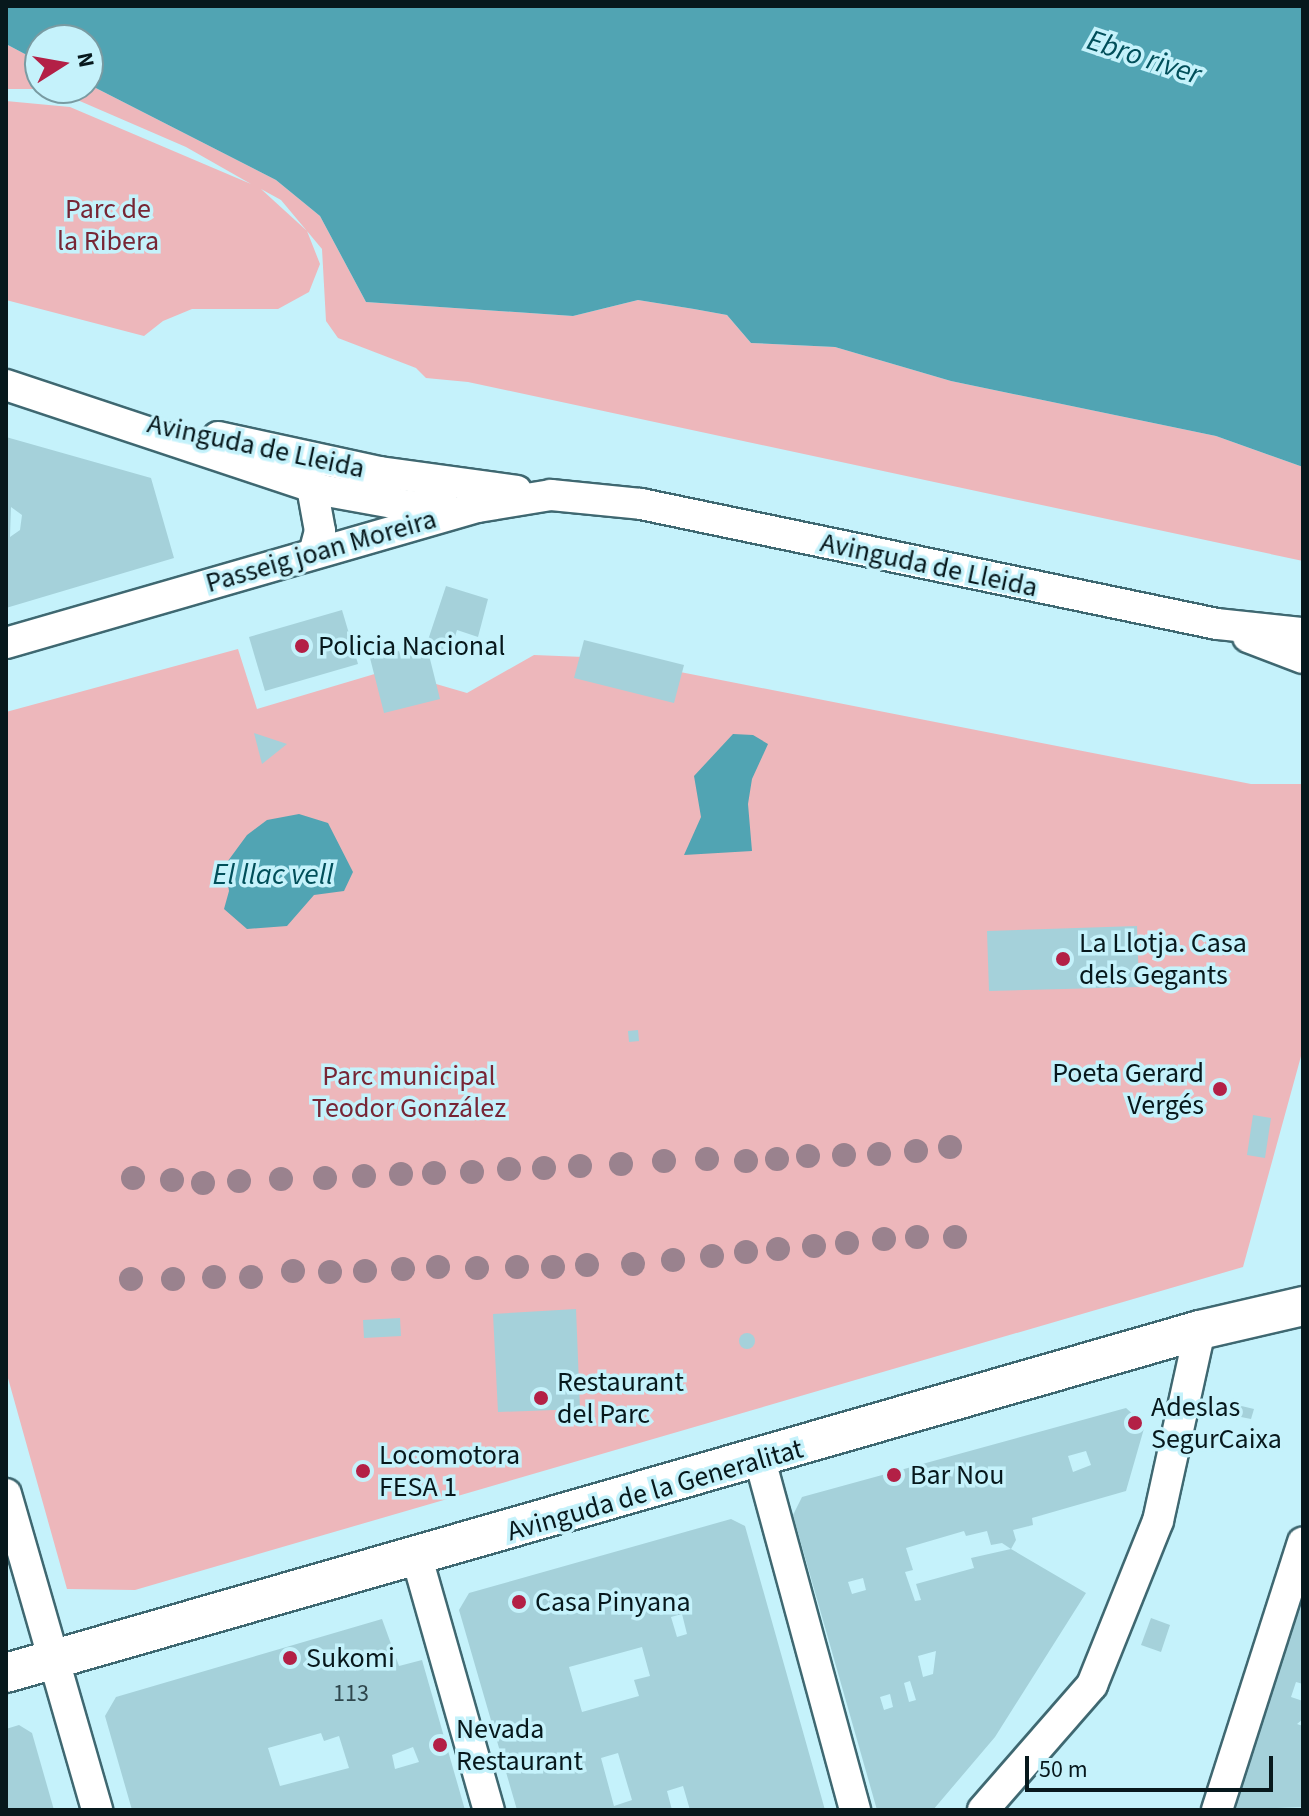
<!DOCTYPE html>
<html>
<head>
<meta charset="utf-8">
<style>
  body { margin:0 }
  #map { position:relative; width:1309px; height:1816px; overflow:hidden; background:#c5f2fb; font-family:"Source Sans 3",sans-serif }
  div>[style] { position:absolute }
  [style*='--x'] { left:calc(var(--x)*1px); top:calc(var(--y)*1px); width:calc(var(--w)*1px); rotate:calc(var(--a)*1deg) }
  .green>* { inset:0; background:#edb7bb }
  .water>* { inset:0; background:#51a4b3 }
  .building>* { inset:0; background:#a5d1da }
  .round { border-radius:50% }
  .roads { filter:drop-shadow(2px 0 #3f6871) drop-shadow(-2px 0 #3f6871) drop-shadow(0 2px #3f6871) drop-shadow(0 -2px #3f6871) }
  .minor>* { height:30px; margin:-15px; padding:0 15px; transform-origin:15px; border-radius:15px; background:#fff }
  .tertiary>* { height:38px; margin:-19px; padding:0 19px; transform-origin:19px; border-radius:19px; background:#fff }
  .trees>* { width:24px; height:24px; margin:-12px; border-radius:50%; background:#9a828e }
  .dots>* { width:22px; height:22px; translate:-50% -50%; box-sizing:border-box; border:4px solid #c5f2fb; border-radius:50% }
  span { translate:-50% -50%; white-space:nowrap; text-align:center; line-height:1.15; -webkit-text-stroke:7px #c5f2fb; paint-order:stroke }
  .number-label { font-size:24px; color:#2e464c }
  .number-label span { -webkit-text-stroke-width:0 }
  .park-label { font-size:28px; color:#772635 }
  .street-label { font-size:28px; color:#07181c }
  .poi-label { font-size:28px; color:#07181c }
  .left { translate:0 -50%; text-align:left }
  .right { translate:-100% -50%; text-align:right }
  .water-label { font-size:30px; color:#014f5a; font-style:italic }
  .frame { position:absolute; inset:0; border:8px solid #07181c; pointer-events:none }
  .north { position:absolute; left:24px; top:24px; width:80px; height:80px; box-sizing:border-box; background:#c5f2fb; border:2px solid #799ba2; border-radius:50%; rotate:79deg; font-size:22px; font-weight:700; line-height:32px; text-align:center; color:#07181c }
  .north::after { content:''; display:block; margin:auto; width:28px; height:36px; background:#b32046; clip-path:polygon(50% 0,100% 100%,50% 72%,0 100%) }
  .scale { position:absolute; left:1025px; top:1756px; width:248px; height:36px; box-sizing:border-box; border:4px solid #07181c; border-top:0; padding-left:10px; font-size:24px; line-height:28px; white-space:nowrap; color:#07181c; -webkit-text-stroke:6px #c5f2fb; paint-order:stroke }
</style>
</head>
<body>
<div id="map">
  <div class="green">
    <div style="clip-path:polygon(6px 44px,40px 62px,40px 88px,88px 84px,276px 180px,320px 216px,366px 302px,573px 316px,638px 300px,694px 309px,727px 315px,751px 343px,835px 347px,951px 381px,1216px 436px,1303px 467px,1303px 561px,468px 382px,426px 378px,416px 368px,338px 338px,326px 321px,322px 249px,281px 200px,261px 189px,307px 231px,320px 264px,309px 292px,278px 309px,192px 309px,163px 321px,144px 336px,6px 300px,6px 101px,70px 107px,251px 184px,186px 147px,52px 89px,6px 89px)"></div>
    <div style="clip-path:polygon(238px 649px,257px 709px,388px 670px,467px 693px,534px 655px,609px 658px,1251px 784px,1303px 784px,1303px 1049px,1243px 1267px,135px 1590px,67px 1589px,6px 1371px,6px 712px)"></div>
  </div>
  <div class="water">
    <div style="clip-path:polygon(6px 6px,1303px 6px,1303px 467px,1216px 436px,951px 381px,835px 347px,751px 343px,727px 315px,694px 309px,638px 300px,573px 316px,366px 302px,320px 216px,276px 180px,88px 84px,88px 40px,40px 40px,40px 62px,6px 44px)"></div>
    <div style="clip-path:polygon(733px 734px,753px 735px,768px 744px,752px 779px,748px 804px,752px 851px,684px 855px,701px 817px,694px 776px)"></div>
    <div style="clip-path:polygon(299px 814px,328px 823px,353px 872px,344px 891px,314px 895px,287px 926px,247px 929px,224px 909px,229px 891px,225px 865px,247px 835px,267px 820px)"></div>
  </div>
  <div class="building">
    <div style="clip-path:polygon(evenodd,6px 437px,151px 478px,174px 558px,6px 608px,6px 437px,11px 507px,22px 515px,20px 530px,10px 537px,11px 507px)"></div>
    <div style="clip-path:polygon(446px 586px,488px 599px,478px 637px,457px 630px,449px 656px,425px 649px)"></div>
    <div style="clip-path:polygon(342px 610px,358px 664px,265px 691px,249px 637px)"></div>
    <div style="clip-path:polygon(584px 640px,684px 665px,674px 703px,574px 678px)"></div>
    <div style="clip-path:polygon(399px 651px,401px 658px,428px 651px,440px 699px,384px 713px,370px 658px)"></div>
    <div style="clip-path:polygon(254px 733px,287px 744px,262px 764px)"></div>
    <div style="clip-path:polygon(1137px 926px,1139px 987px,989px 991px,987px 931px)"></div>
    <div style="clip-path:polygon(638px 1030px,639px 1041px,629px 1042px,628px 1031px)"></div>
    <div style="clip-path:polygon(1253px 1115px,1271px 1118px,1265px 1158px,1247px 1155px)"></div>
    <div style="clip-path:polygon(576px 1309px,580px 1409px,498px 1412px,493px 1314px)"></div>
    <div style="clip-path:polygon(400px 1318px,401px 1336px,364px 1338px,363px 1320px)"></div>
    <div class="round" style="left:739px;top:1333px;width:16px;height:16px"></div>
    <div style="clip-path:polygon(1233px 1404px,1254px 1409px,1251px 1419px,1231px 1415px)"></div>
    <div style="clip-path:polygon(evenodd,1126px 1408px,1145px 1425px,1126px 1491px,1032px 1518px,1033px 1525px,1013px 1530px,1016px 1540px,1011px 1549px,1002px 1543px,991px 1545px,987px 1531px,966px 1536px,964px 1531px,906px 1548px,913px 1570px,905px 1572px,915px 1601px,921px 1600px,916px 1584px,974px 1568px,971px 1558px,1011px 1549px,1086px 1593px,995px 1737px,933px 1810px,877px 1810px,793px 1515px,802px 1497px,1126px 1408px,1086px 1451px,1091px 1465px,1073px 1472px,1068px 1456px,1086px 1451px,1126px 1408px,863px 1578px,866px 1590px,852px 1594px,848px 1582px,863px 1578px,1126px 1408px,936px 1651px,933px 1674px,923px 1677px,918px 1656px,936px 1651px,1126px 1408px,910px 1681px,916px 1700px,909px 1702px,904px 1683px,910px 1681px,1126px 1408px,890px 1694px,893px 1707px,884px 1710px,880px 1697px,890px 1694px)"></div>
    <div style="clip-path:polygon(evenodd,731px 1519px,745px 1526px,825px 1810px,690px 1810px,683px 1786px,667px 1791px,672px 1810px,517px 1810px,459px 1610px,469px 1593px,731px 1519px,682px 1614px,687px 1634px,677px 1637px,671px 1617px,682px 1614px,731px 1519px,642px 1647px,650px 1676px,634px 1680px,639px 1696px,582px 1712px,569px 1667px,642px 1647px,731px 1519px,618px 1753px,632px 1800px,614px 1806px,601px 1758px,618px 1753px)"></div>
    <div style="clip-path:polygon(1303px 1585px,1303px 1684px,1296px 1682px,1291px 1697px,1303px 1701px,1303px 1719px,1297px 1724px,1303px 1726px,1303px 1807px,1227px 1810px)"></div>
    <div style="clip-path:polygon(1151px 1618px,1170px 1625px,1161px 1652px,1141px 1645px)"></div>
    <div style="clip-path:polygon(evenodd,382px 1619px,399px 1666px,422px 1660px,465px 1810px,132px 1810px,105px 1716px,116px 1697px,382px 1619px,321px 1733px,324px 1741px,339px 1736px,349px 1768px,280px 1786px,268px 1748px,321px 1733px,382px 1619px,413px 1747px,419px 1762px,395px 1769px,392px 1755px,413px 1747px)"></div>
    <div style="clip-path:polygon(19px 1725px,32px 1733px,54px 1810px,6px 1810px,6px 1729px)"></div>
  </div>
  <div class="roads">
    <div class="minor">
      <div style="--x:6;--y:385;--w:332;--a:18.4"></div>
      <div style="--x:321;--y:490;--w:90;--a:10.2"></div>
      <div style="--x:410;--y:506;--w:35;--a:2"></div>
      <div style="--x:218;--y:437;--w:166;--a:12.2"></div>
      <div style="--x:380;--y:472;--w:138;--a:7.9"></div>
      <div style="--x:312;--y:487;--w:45;--a:79.7"></div>
      <div style="--x:320;--y:531;--w:23;--a:105"></div>
      <div style="--x:1248;--y:637;--w:59;--a:20.9"></div>
      <div style="--x:6;--y:643;--w:491;--a:-16.1"></div>
      <div style="--x:478;--y:507;--w:74;--a:-9.3"></div>
      <div style="--x:551;--y:495;--w:90;--a:5.7"></div>
      <div style="--x:641;--y:504;--w:588;--a:11.77"></div>
      <div style="--x:1217;--y:624;--w:86;--a:6"></div>
      <div style="--x:760;--y:1460;--w:363;--a:74.8"></div>
      <div style="--x:6;--y:1494;--w:329;--a:73.9"></div>
      <div style="--x:417;--y:1558;--w:262;--a:74.1"></div>
      <div style="--x:983;--y:1810;--w:166;--a:-48.9"></div>
      <div style="--x:1092;--y:1685;--w:177;--a:-68.1"></div>
      <div style="--x:1158;--y:1521;--w:196;--a:-77.6"></div>
      <div style="--x:1217;--y:1810;--w:281;--a:-72.2"></div>
    </div>
    <div class="tertiary">
      <div style="--x:6;--y:1673;--w:1242;--a:-16.03"></div>
      <div style="--x:1200;--y:1330;--w:106;--a:-13.1"></div>
    </div>
  </div>
  <div class="trees">
    <div style="left:950px;top:1147px"></div>
    <div style="left:916px;top:1151px"></div>
    <div style="left:879px;top:1154px"></div>
    <div style="left:844px;top:1155px"></div>
    <div style="left:808px;top:1156px"></div>
    <div style="left:707px;top:1159px"></div>
    <div style="left:777px;top:1159px"></div>
    <div style="left:664px;top:1161px"></div>
    <div style="left:746px;top:1161px"></div>
    <div style="left:621px;top:1164px"></div>
    <div style="left:580px;top:1166px"></div>
    <div style="left:544px;top:1168px"></div>
    <div style="left:509px;top:1169px"></div>
    <div style="left:472px;top:1172px"></div>
    <div style="left:434px;top:1173px"></div>
    <div style="left:401px;top:1174px"></div>
    <div style="left:364px;top:1176px"></div>
    <div style="left:133px;top:1178px"></div>
    <div style="left:325px;top:1178px"></div>
    <div style="left:281px;top:1179px"></div>
    <div style="left:172px;top:1180px"></div>
    <div style="left:239px;top:1181px"></div>
    <div style="left:203px;top:1183px"></div>
    <div style="left:917px;top:1237px"></div>
    <div style="left:955px;top:1237px"></div>
    <div style="left:884px;top:1239px"></div>
    <div style="left:847px;top:1243px"></div>
    <div style="left:814px;top:1246px"></div>
    <div style="left:778px;top:1249px"></div>
    <div style="left:746px;top:1252px"></div>
    <div style="left:712px;top:1256px"></div>
    <div style="left:673px;top:1260px"></div>
    <div style="left:633px;top:1264px"></div>
    <div style="left:587px;top:1265px"></div>
    <div style="left:438px;top:1267px"></div>
    <div style="left:517px;top:1267px"></div>
    <div style="left:553px;top:1267px"></div>
    <div style="left:477px;top:1268px"></div>
    <div style="left:403px;top:1269px"></div>
    <div style="left:293px;top:1271px"></div>
    <div style="left:365px;top:1271px"></div>
    <div style="left:330px;top:1272px"></div>
    <div style="left:214px;top:1277px"></div>
    <div style="left:251px;top:1277px"></div>
    <div style="left:131px;top:1279px"></div>
    <div style="left:173px;top:1279px"></div>
  </div>
  <div class="dots">
    <div style="left:302px;top:646px;background:#b32046"></div>
    <div style="left:1063px;top:959px;background:#b32046"></div>
    <div style="left:1220px;top:1089px;background:#b32046"></div>
    <div style="left:541px;top:1398px;background:#b32046"></div>
    <div style="left:1135px;top:1423px;background:#b32046"></div>
    <div style="left:363px;top:1471px;background:#b32046"></div>
    <div style="left:894px;top:1475px;background:#b32046"></div>
    <div style="left:519px;top:1602px;background:#b32046"></div>
    <div style="left:290px;top:1658px;background:#b32046"></div>
    <div style="left:440px;top:1745px;background:#b32046"></div>
  </div>
  <div class="number-label">
    <span style="left:351px;top:1694px">113</span>
  </div>
  <div class="park-label">
    <span style="left:108px;top:225px">Parc de<br>la Ribera</span>
    <span style="left:409px;top:1092px">Parc municipal<br>Teodor González</span>
  </div>
  <div class="street-label">
    <span style="left:256px;top:446px;rotate:12deg">Avinguda de Lleida</span>
    <span style="left:321px;top:551px;rotate:-16deg">Passeig joan Moreira</span>
    <span style="left:929px;top:565px;rotate:12deg">Avinguda de Lleida</span>
    <span style="left:655px;top:1490px;rotate:-16deg">Avinguda de la Generalitat</span>
  </div>
  <div class="poi-label">
    <span class="left" style="left:318px;top:646px">Policia Nacional</span>
    <span class="left" style="left:1079px;top:959px">La Llotja. Casa<br>dels Gegants</span>
    <span class="right" style="left:1204px;top:1089px">Poeta Gerard<br>Vergés</span>
    <span class="left" style="left:557px;top:1398px">Restaurant<br>del Parc</span>
    <span class="left" style="left:1151px;top:1423px">Adeslas<br>SegurCaixa</span>
    <span class="left" style="left:379px;top:1471px">Locomotora<br>FESA 1</span>
    <span class="left" style="left:910px;top:1475px">Bar Nou</span>
    <span class="left" style="left:535px;top:1602px">Casa Pinyana</span>
    <span class="left" style="left:306px;top:1658px">Sukomi</span>
    <span class="left" style="left:456px;top:1745px">Nevada<br>Restaurant</span>
  </div>
  <div class="water-label">
    <span style="left:1144px;top:58px;rotate:18deg">Ebro river</span>
    <span style="left:273px;top:875px">El llac vell</span>
  </div>
  <div class="frame"></div>
  <div class="north">N</div>
  <div class="scale">50 m</div>
</div>
</body>
</html>
